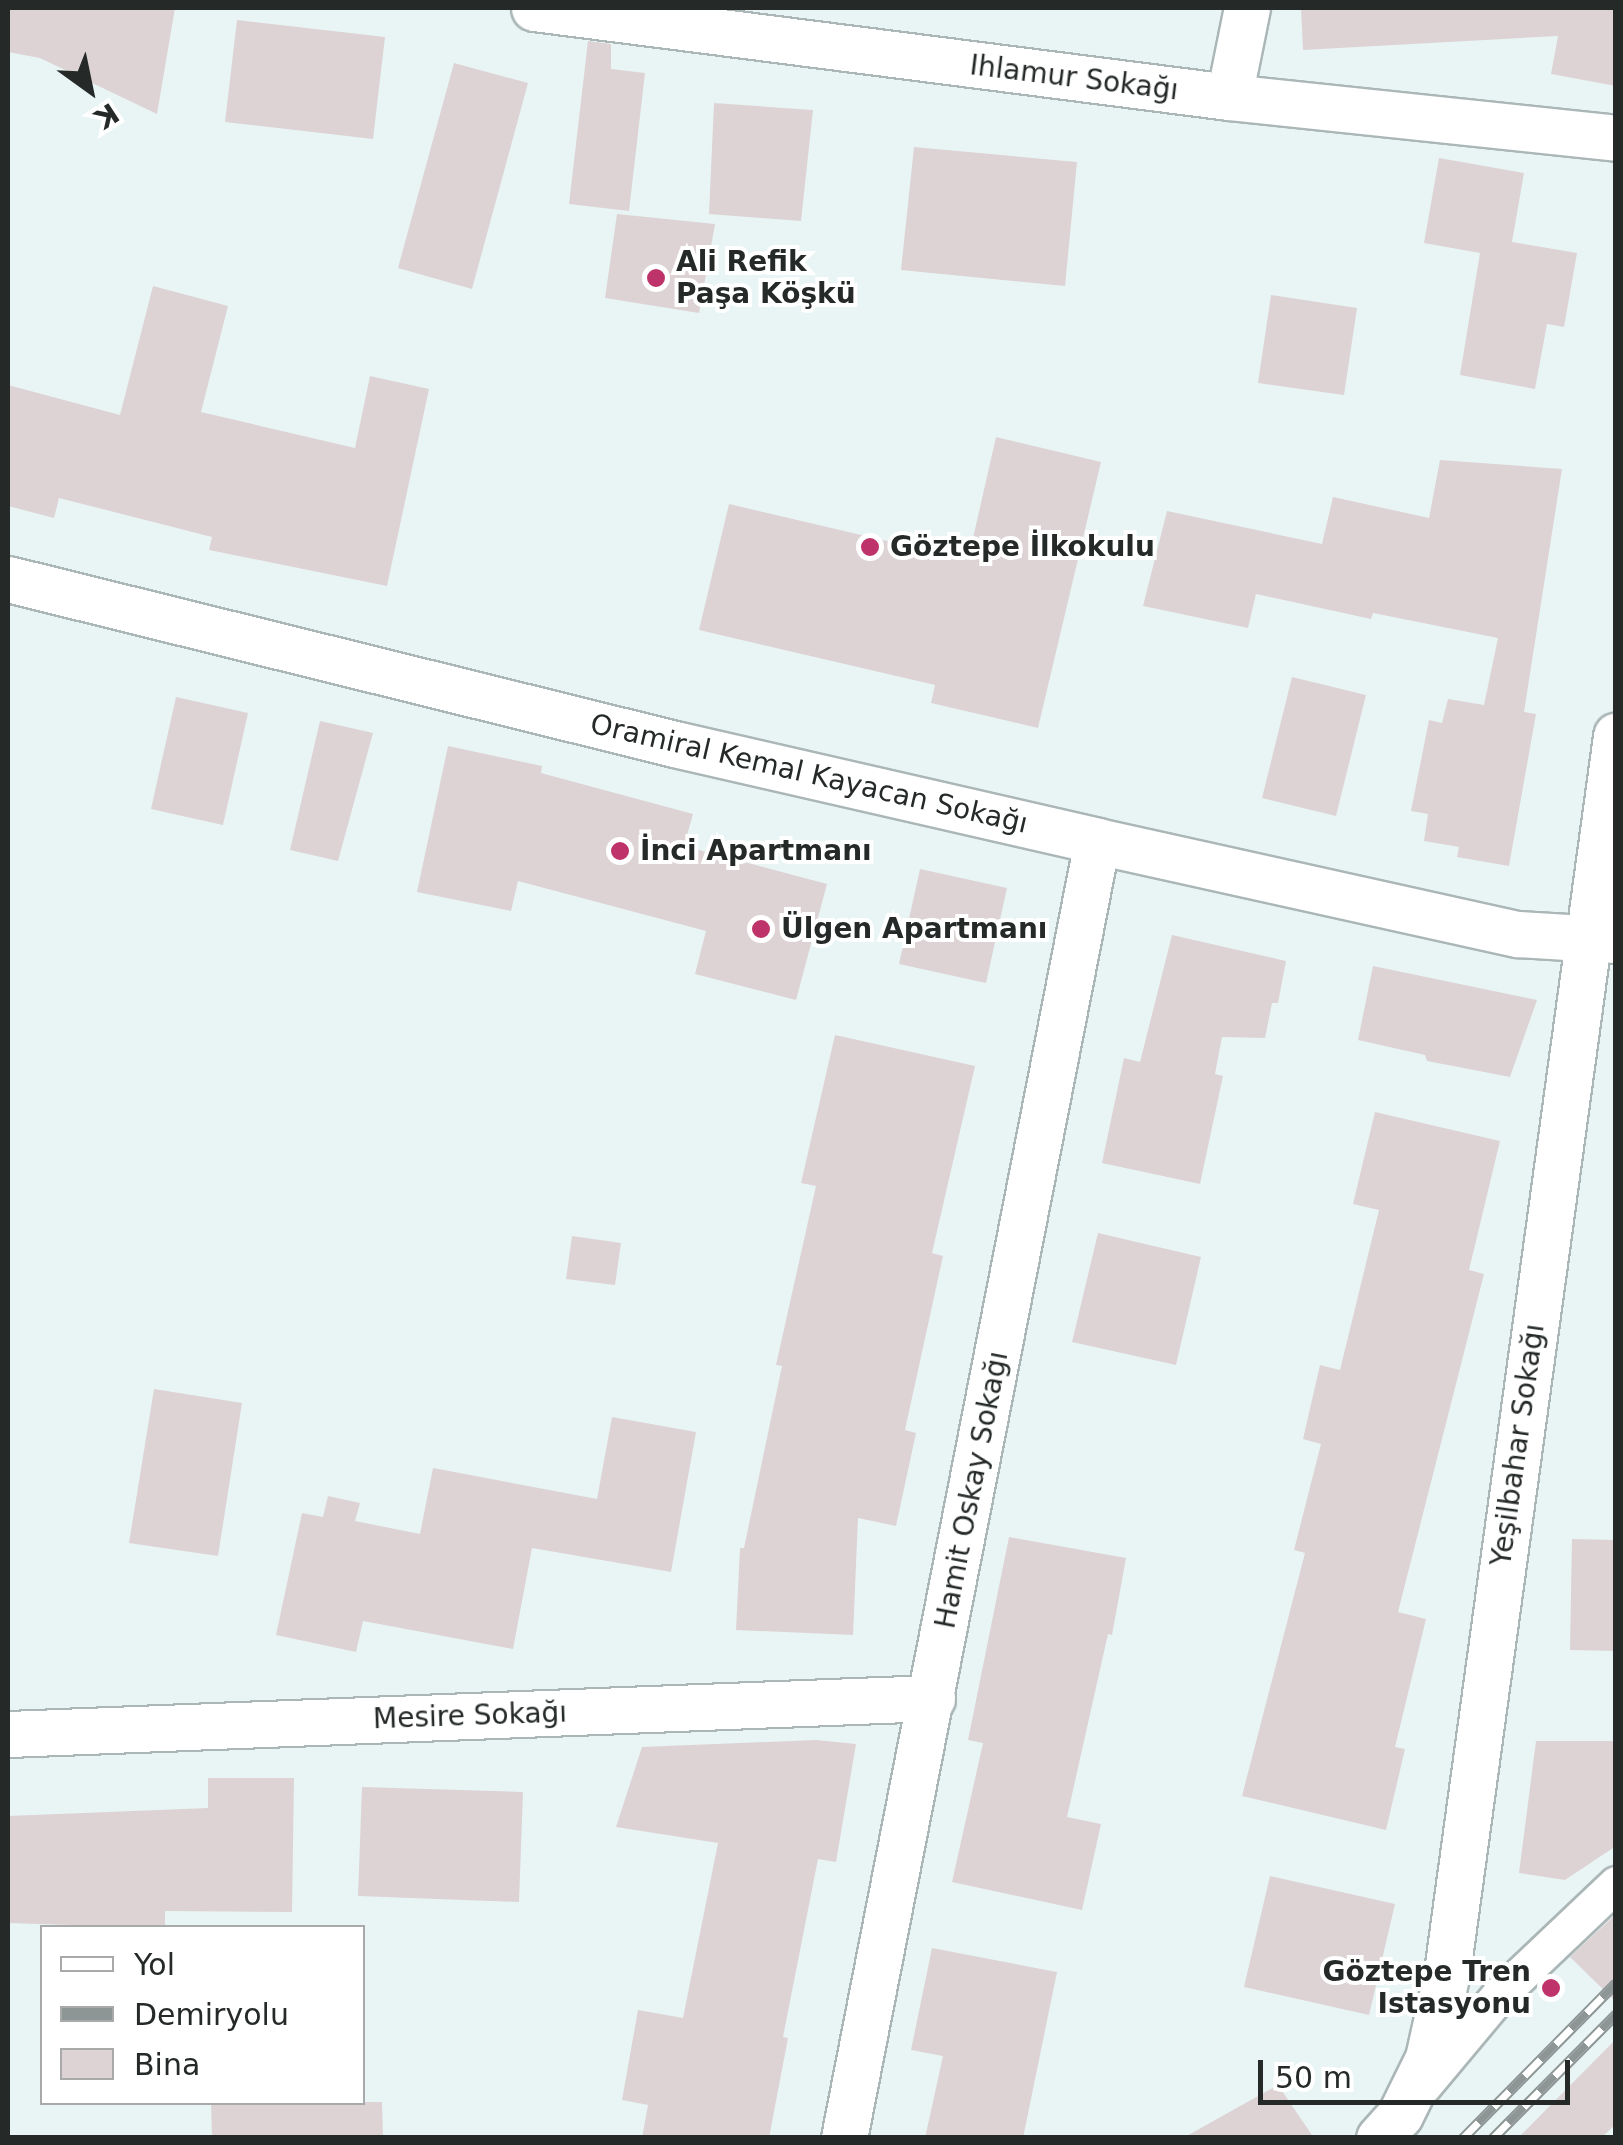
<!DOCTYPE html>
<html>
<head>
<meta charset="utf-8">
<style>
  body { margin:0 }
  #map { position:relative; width:1623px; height:2145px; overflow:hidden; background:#e9f5f4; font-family:"DejaVu Sans",sans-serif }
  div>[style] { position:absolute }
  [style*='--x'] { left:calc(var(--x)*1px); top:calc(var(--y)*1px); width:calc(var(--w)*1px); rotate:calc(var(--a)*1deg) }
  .building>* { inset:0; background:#ddd3d5 }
  .roads { filter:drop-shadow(2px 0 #abb6b6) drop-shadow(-2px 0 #abb6b6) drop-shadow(0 2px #abb6b6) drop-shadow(0 -2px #abb6b6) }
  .pedestrian>* { height:35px; margin:-17.5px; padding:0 17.5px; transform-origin:17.5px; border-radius:17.5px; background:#fff }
  .minor>* { height:45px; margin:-22.5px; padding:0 22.5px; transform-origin:22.5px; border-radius:22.5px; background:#fff }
  .rail>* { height:11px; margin-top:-5.5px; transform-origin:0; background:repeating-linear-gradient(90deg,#fff 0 22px,#8d9695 0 44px); box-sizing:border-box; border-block:2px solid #8d9695 }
  .dots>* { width:28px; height:28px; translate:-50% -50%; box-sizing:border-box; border:5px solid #fff; border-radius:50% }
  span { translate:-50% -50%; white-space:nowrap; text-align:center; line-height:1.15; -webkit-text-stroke:8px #fff; paint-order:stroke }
  .street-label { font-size:28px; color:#252a29 }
  .poi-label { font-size:28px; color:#252a29; font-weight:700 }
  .left { translate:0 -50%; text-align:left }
  .right { translate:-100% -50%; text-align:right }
  .frame { position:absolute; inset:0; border:10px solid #252a29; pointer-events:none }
  .legend { position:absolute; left:40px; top:1925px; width:325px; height:180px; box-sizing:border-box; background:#fff; border:2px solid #a8aaa9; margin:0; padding:12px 18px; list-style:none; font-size:30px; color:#252a29 }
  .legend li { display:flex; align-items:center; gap:20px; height:50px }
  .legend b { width:50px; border:2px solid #a8aaa9 }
  .north { position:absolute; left:40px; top:40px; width:100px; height:100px; -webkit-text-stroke:8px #fff; paint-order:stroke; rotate:147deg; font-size:28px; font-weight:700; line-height:40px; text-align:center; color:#252a29 }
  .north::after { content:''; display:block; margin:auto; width:35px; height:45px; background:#252a29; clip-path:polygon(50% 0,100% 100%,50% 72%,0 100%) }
  .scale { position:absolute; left:1258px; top:2060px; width:312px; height:45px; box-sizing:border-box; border:5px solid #252a29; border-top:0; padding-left:12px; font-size:30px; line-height:35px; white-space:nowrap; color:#252a29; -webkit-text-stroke:8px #fff; paint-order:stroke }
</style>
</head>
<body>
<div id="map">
  <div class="building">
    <div style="clip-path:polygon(8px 8px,175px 8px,157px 114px,40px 58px,8px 52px)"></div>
    <div style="clip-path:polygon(1301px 8px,1616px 8px,1616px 86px,1551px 74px,1558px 36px,1303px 50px)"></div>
    <div style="clip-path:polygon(237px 20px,385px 37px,373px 139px,225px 122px)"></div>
    <div style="clip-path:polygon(588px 41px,611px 44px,611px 69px,645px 73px,629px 211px,569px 204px)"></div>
    <div style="clip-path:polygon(454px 63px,528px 83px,472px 289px,398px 268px)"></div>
    <div style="clip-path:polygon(714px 103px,813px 110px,801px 221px,709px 214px)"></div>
    <div style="clip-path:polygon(914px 147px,1077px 162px,1065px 286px,901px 270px)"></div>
    <div style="clip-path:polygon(1439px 158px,1524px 173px,1512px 242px,1577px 253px,1564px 327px,1547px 324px,1535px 389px,1460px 375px,1480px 253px,1424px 243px)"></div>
    <div style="clip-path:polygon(617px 214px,715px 224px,699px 313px,605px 298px)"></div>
    <div style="clip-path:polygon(153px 286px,228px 306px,201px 412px,355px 448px,370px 376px,429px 389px,387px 586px,209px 550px,212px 537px,59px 498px,54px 518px,8px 506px,8px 385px,120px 415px)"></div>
    <div style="clip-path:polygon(1271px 295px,1357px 308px,1344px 395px,1258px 383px)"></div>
    <div style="clip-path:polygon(996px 437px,1101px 462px,1038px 728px,931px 703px,935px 685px,699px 630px,729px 504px,968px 560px)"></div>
    <div style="clip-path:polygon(1440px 460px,1562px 469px,1524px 712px,1536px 714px,1509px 866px,1457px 857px,1459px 847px,1424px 841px,1428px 814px,1411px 811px,1429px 720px,1442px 723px,1448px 699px,1484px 705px,1498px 638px,1373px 613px,1371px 619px,1256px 594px,1248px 628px,1143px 606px,1167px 511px,1322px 544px,1333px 497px,1429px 518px)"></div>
    <div style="clip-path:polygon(1292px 677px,1366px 695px,1336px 816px,1262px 798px)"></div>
    <div style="clip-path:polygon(176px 697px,248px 713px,223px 825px,151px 809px)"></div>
    <div style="clip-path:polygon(320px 721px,373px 733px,338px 861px,290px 850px)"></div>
    <div style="clip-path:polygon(448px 746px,542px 766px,541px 773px,693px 814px,684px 846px,827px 884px,796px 1000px,695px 974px,706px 931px,518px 881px,511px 911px,417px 892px)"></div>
    <div style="clip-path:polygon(920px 869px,1007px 888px,986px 983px,899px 964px)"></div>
    <div style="clip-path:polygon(1172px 935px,1286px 961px,1278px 1003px,1272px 1003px,1265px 1038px,1222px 1037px,1215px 1074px,1223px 1076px,1200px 1184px,1102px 1163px,1124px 1058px,1140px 1062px)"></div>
    <div style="clip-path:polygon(1373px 966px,1537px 1000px,1510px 1077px,1427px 1061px,1425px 1055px,1358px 1040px)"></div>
    <div style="clip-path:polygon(835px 1035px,975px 1066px,932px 1253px,943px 1256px,905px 1430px,916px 1433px,896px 1526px,858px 1518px,853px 1635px,736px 1630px,740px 1548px,744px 1548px,782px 1366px,776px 1365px,816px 1186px,801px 1183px)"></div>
    <div style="clip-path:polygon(1375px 1112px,1500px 1141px,1469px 1270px,1484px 1274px,1398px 1612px,1426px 1619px,1395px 1747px,1405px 1749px,1386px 1830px,1242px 1796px,1305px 1553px,1294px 1550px,1321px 1444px,1303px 1439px,1320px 1365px,1340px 1370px,1379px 1210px,1353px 1204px)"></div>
    <div style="clip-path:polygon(1098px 1233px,1201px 1257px,1176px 1365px,1072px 1342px)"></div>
    <div style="clip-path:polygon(572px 1236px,621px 1243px,615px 1285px,566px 1279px)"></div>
    <div style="clip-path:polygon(154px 1389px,242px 1403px,218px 1556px,129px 1543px)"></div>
    <div style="clip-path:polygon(612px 1417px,696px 1432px,671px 1572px,532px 1548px,513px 1649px,363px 1621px,356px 1652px,276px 1635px,302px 1513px,323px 1517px,328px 1496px,360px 1503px,355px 1521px,420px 1534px,433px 1468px,597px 1499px)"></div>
    <div style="clip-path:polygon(1009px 1537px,1126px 1558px,1112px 1635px,1108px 1634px,1067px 1817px,1101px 1824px,1082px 1910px,952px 1882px,983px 1743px,968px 1740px)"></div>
    <div style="clip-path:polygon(1572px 1539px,1616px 1540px,1616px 1651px,1570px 1650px)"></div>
    <div style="clip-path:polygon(816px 1740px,856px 1744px,836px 1862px,818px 1859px,783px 2037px,788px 2038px,769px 2138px,642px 2138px,648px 2105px,622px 2100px,638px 2010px,683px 2018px,718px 1843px,616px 1827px,642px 1747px)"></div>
    <div style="clip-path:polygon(1536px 1741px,1616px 1741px,1616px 1846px,1565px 1880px,1519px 1873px)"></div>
    <div style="clip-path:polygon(208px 1778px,294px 1778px,292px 1912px,165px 1911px,165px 1928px,8px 1923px,8px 1816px,208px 1808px)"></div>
    <div style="clip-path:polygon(362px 1787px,523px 1792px,519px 1902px,358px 1896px)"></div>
    <div style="clip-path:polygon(1270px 1876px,1395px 1904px,1369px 2015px,1244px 1987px)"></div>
    <div style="clip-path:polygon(1616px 1914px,1616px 2002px,1570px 1957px)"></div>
    <div style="clip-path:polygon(932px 1948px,1057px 1972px,1023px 2138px,925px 2138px,943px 2056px,911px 2050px)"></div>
    <div style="clip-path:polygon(1616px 2039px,1616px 2124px,1601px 2138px,1518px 2138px)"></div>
    <div style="clip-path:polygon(1278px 2085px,1314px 2138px,1183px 2138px)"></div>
    <div style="clip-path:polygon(211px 2102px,382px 2102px,383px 2138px,212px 2138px)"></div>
  </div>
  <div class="roads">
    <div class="pedestrian">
      <div style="--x:1423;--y:2086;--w:119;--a:-50.1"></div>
      <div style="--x:1499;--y:1995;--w:161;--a:-43.5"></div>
    </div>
    <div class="minor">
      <div style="--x:534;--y:8;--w:701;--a:7.3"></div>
      <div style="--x:1229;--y:97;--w:389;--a:6"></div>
      <div style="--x:1229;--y:97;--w:91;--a:-78.6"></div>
      <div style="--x:8;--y:579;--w:691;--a:13.9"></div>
      <div style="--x:679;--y:745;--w:429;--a:12.9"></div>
      <div style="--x:1097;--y:841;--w:431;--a:12.5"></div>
      <div style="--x:1518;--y:934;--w:98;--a:3.5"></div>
      <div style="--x:8;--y:1734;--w:925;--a:-2.23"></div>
      <div style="--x:844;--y:2138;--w:1321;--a:-78.96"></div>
      <div style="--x:1379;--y:2138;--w:31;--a:-48"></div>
      <div style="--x:1400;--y:2115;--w:64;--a:-63.8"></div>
      <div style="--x:1428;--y:2058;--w:88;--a:-77.5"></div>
      <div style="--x:1447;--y:1972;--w:1248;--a:-82.21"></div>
    </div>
  </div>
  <div class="rail">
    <div style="--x:1463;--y:2138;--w:218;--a:-45.4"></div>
    <div style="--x:1493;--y:2138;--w:175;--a:-45.2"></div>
  </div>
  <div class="dots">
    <div style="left:656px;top:278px;background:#be3369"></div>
    <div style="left:870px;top:547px;background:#be3369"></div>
    <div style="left:620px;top:851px;background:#be3369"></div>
    <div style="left:761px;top:929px;background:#be3369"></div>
    <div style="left:1551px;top:1988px;background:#be3369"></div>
  </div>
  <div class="street-label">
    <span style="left:1074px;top:78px;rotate:7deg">Ihlamur Sokağı</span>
    <span style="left:809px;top:774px;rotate:13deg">Oramiral Kemal Kayacan Sokağı</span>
    <span style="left:1518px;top:1445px;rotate:-82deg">Yeşilbahar Sokağı</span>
    <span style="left:972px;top:1490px;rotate:-79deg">Hamit Oskay Sokağı</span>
    <span style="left:470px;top:1716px;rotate:-2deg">Mesire Sokağı</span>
  </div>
  <div class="poi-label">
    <span class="left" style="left:676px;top:278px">Ali Refik<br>Paşa Köşkü</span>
    <span class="left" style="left:890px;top:547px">Göztepe İlkokulu</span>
    <span class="left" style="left:640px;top:851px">İnci Apartmanı</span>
    <span class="left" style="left:781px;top:929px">Ülgen Apartmanı</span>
    <span class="right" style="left:1531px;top:1988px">Göztepe Tren<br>Istasyonu</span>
  </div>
  <div class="frame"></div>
  <ul class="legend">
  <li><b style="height:12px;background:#fff"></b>Yol</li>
  <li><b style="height:12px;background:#8d9695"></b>Demiryolu</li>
  <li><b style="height:28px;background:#ddd3d5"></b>Bina</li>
  </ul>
  <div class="north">K</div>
  <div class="scale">50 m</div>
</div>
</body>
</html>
